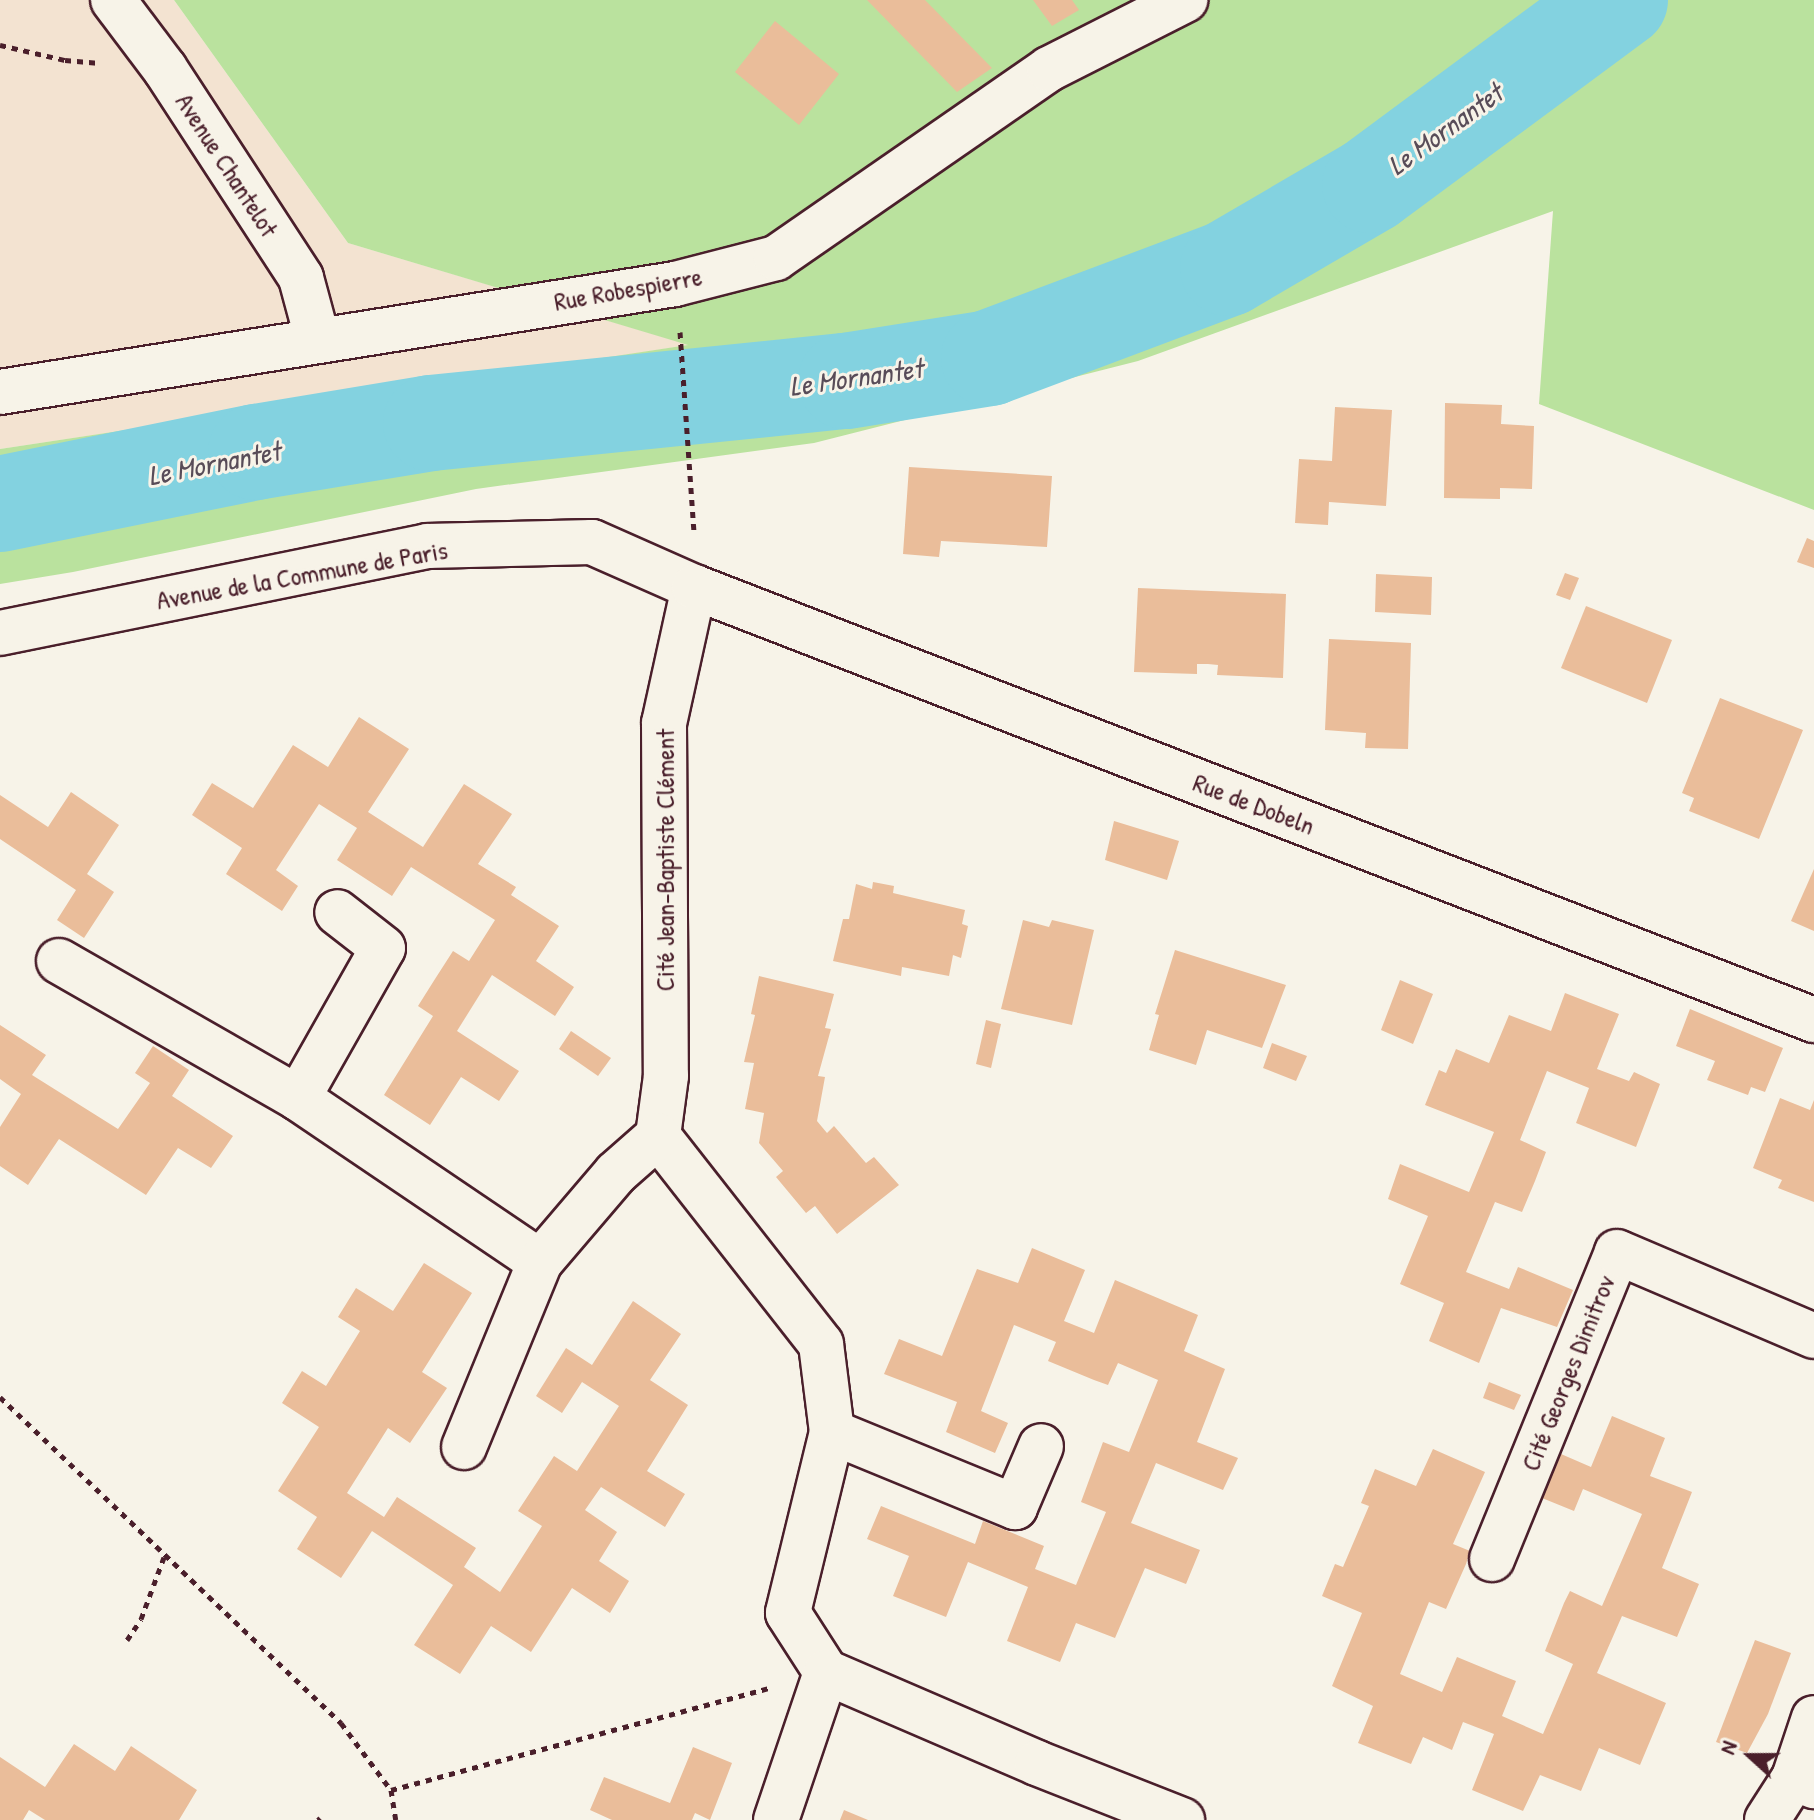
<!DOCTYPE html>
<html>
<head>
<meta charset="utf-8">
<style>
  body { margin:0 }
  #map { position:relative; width:1814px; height:1820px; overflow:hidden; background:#f7f3e8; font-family:"Patrick Hand",sans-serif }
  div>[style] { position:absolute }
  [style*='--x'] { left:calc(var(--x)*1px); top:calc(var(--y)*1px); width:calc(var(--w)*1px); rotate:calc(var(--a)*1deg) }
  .built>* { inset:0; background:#f3e3d1 }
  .green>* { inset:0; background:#bae29e }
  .river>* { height:96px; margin:-48px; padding:0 48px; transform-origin:48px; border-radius:48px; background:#83d2e0 }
  .building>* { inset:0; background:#eabd9a }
  .path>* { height:5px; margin-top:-2.5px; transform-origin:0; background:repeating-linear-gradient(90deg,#4a1f2b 0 6px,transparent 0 12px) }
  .roads { filter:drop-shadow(2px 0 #4a1f2b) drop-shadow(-2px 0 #4a1f2b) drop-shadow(0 2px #4a1f2b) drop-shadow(0 -2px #4a1f2b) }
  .street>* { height:44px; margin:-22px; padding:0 22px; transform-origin:22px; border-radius:22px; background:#f7f3e8 }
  span { translate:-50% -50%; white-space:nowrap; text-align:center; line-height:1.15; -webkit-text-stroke:6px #f7f3e8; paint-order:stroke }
  .street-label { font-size:26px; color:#4a1f2b }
  .water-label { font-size:28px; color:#584c58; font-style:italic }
  .north { position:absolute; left:1710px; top:1716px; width:80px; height:80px; -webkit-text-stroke:6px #f7f3e8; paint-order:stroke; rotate:291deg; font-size:22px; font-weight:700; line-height:32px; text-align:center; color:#4a1f2b }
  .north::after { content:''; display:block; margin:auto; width:28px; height:36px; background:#4a1f2b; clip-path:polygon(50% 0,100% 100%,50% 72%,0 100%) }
</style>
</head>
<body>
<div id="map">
  <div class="built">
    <div style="clip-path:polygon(0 0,174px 0,348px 243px,690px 345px,0 449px)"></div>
  </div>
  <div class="green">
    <div style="clip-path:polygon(174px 0,1814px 0,1814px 510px,1539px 404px,1553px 211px,1138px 361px,814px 443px,476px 489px,73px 572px,0 584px,0 449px,688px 345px,348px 243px)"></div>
  </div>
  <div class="river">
    <div style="--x:0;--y:504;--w:261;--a:-11.5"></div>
    <div style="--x:256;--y:452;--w:177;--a:-9.4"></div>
    <div style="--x:431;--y:423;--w:417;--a:-5.8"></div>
    <div style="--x:846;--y:381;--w:145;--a:-9.1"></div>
    <div style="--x:989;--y:358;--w:255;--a:-20.6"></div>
    <div style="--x:1228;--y:268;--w:164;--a:-30.3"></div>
    <div style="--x:1370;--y:185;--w:311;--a:-36.5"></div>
  </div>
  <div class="building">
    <div style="clip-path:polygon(867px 0,925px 0,992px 68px,957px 92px)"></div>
    <div style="clip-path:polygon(1033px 0,1072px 0,1079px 10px,1052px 26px)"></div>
    <div style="clip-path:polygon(775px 21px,839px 74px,799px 125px,735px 72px)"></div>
    <div style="clip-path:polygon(1445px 403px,1502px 405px,1501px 424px,1534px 426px,1532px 489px,1500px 488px,1500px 499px,1444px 498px)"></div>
    <div style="clip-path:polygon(1335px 407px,1392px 410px,1386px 506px,1329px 502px,1328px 525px,1295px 523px,1299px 459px,1332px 461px)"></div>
    <div style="clip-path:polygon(909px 467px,1052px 476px,1047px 547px,941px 541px,939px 557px,903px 554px)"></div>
    <div style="clip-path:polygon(1807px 538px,1814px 541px,1814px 568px,1797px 562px)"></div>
    <div style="clip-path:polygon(1565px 573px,1579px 578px,1570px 600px,1556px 595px)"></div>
    <div style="clip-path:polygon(1376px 574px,1432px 577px,1431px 615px,1375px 612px)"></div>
    <div style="clip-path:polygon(1138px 588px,1286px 594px,1283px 678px,1217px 675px,1218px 665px,1208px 664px,1197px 664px,1197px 674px,1134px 672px)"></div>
    <div style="clip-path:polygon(1586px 606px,1672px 640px,1647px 703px,1561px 668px)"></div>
    <div style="clip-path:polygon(1329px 639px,1411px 643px,1408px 749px,1365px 748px,1366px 733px,1325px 730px)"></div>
    <div style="clip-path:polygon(1720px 698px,1803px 730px,1759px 839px,1689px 811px,1694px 798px,1682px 793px)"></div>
    <div style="clip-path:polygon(359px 717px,409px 749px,368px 812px,396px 830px,423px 847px,464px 784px,512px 814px,478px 864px,516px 887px,511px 895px,559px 926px,536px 961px,574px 987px,555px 1016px,492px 975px,457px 1031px,519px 1071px,499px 1101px,461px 1077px,430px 1125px,384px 1095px,433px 1016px,418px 1006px,435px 979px,453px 951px,469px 961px,495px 920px,411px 867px,392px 896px,337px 860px,357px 828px,319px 804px,276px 870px,298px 886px,282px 911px,226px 874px,242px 848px,192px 815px,212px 783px,253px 808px,293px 745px,328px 767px)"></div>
    <div style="clip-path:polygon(71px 792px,119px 825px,87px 874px,114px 892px,84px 938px,57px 920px,76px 890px,0 839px,0 795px,48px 827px)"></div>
    <div style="clip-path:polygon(1114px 821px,1179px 841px,1167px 880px,1105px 860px)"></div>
    <div style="clip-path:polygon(1814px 869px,1814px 931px,1791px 921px)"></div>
    <div style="clip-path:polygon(873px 882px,894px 886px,893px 893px,965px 910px,962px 924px,968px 926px,961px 958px,953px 955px,949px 976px,902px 967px,901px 976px,833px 961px,843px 919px,849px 919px,856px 884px,872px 889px)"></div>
    <div style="clip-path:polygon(1023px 920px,1049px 927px,1052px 920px,1094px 930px,1072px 1025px,1001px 1009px)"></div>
    <div style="clip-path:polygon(1175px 950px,1286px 985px,1262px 1048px,1207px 1030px,1196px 1065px,1149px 1050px,1159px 1015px,1155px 1014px)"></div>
    <div style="clip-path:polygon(759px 976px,834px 994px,825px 1028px,831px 1029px,818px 1076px,825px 1077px,817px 1121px,827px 1133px,834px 1126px,866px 1163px,874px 1157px,899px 1185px,837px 1234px,815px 1206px,806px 1213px,776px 1177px,783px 1171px,759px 1143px,764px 1113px,745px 1109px,754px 1063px,744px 1062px,755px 1015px,751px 1014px)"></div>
    <div style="clip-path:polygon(1400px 980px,1433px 994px,1413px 1044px,1381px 1030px)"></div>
    <div style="clip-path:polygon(1565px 993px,1619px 1014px,1597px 1069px,1629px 1081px,1634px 1072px,1660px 1084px,1636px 1147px,1576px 1123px,1589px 1088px,1547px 1071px,1520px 1140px,1546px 1152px,1535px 1181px,1522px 1212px,1495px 1202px,1466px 1272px,1509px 1289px,1518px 1267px,1573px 1290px,1557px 1327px,1501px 1308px,1479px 1363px,1429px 1341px,1444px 1303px,1400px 1284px,1428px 1216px,1388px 1199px,1400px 1164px,1469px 1192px,1494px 1132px,1425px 1105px,1439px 1070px,1446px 1073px,1456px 1049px,1489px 1063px,1509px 1015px,1551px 1031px)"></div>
    <div style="clip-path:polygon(1690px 1009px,1783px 1048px,1765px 1092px,1751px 1087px,1748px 1095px,1707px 1080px,1715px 1061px,1676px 1046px)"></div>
    <div style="clip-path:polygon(986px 1020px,1001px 1024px,991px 1068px,976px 1064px)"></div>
    <div style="clip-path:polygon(0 1025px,46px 1055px,32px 1075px,118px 1129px,150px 1083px,135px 1073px,153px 1046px,189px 1070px,172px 1096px,233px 1136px,211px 1168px,178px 1148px,146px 1195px,59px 1139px,28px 1185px,0 1166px,0 1127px,21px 1094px,0 1079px)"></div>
    <div style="clip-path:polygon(571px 1031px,611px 1058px,598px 1076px,559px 1049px)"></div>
    <div style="clip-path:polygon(1272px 1043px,1307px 1056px,1296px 1081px,1263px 1068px)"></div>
    <div style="clip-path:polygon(1780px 1098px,1810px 1110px,1814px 1100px,1814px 1202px,1778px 1188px,1782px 1180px,1753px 1168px)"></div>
    <div style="clip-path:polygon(1032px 1248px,1085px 1270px,1064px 1321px,1094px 1333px,1115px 1280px,1198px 1315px,1184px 1351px,1225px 1369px,1197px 1442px,1238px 1458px,1223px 1490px,1156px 1463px,1131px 1523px,1200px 1550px,1186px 1584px,1145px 1568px,1115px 1638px,1076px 1623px,1060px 1662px,1007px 1641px,1028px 1587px,968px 1562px,946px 1617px,893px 1596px,909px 1556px,867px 1539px,881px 1506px,975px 1544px,983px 1521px,1044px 1546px,1035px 1569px,1076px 1585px,1106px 1512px,1081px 1502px,1103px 1442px,1129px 1452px,1158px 1380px,1118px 1363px,1108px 1385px,1094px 1380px,1048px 1361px,1056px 1342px,1014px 1325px,981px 1411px,1008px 1423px,995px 1453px,946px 1432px,957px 1402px,884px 1374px,899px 1339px,942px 1356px,977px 1269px,1018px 1283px)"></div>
    <div style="clip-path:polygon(424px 1263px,472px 1293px,422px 1372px,447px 1388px,410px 1443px,388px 1428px,347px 1493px,384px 1517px,397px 1497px,476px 1548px,464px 1567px,500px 1592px,542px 1526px,518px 1511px,554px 1456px,577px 1471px,619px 1406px,582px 1382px,562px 1413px,536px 1396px,566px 1348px,592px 1365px,633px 1301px,681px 1334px,650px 1380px,688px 1405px,647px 1471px,685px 1494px,665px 1527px,601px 1487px,585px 1510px,617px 1532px,599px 1561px,629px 1581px,610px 1613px,572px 1588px,531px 1652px,491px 1626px,460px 1674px,414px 1645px,453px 1585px,372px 1531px,341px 1578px,297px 1549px,317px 1517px,278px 1491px,319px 1427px,282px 1403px,302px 1371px,326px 1386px,360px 1331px,338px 1317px,356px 1288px,393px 1311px)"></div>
    <div style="clip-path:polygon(1489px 1382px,1521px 1395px,1514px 1410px,1483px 1398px)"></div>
    <div style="clip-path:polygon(1612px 1416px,1665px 1438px,1650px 1476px,1692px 1492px,1662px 1568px,1699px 1584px,1677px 1637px,1622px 1616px,1597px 1673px,1666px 1703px,1640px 1765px,1599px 1748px,1581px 1791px,1540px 1775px,1523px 1811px,1472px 1790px,1494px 1734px,1463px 1722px,1452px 1750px,1423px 1737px,1411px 1764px,1358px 1743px,1373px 1706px,1332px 1686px,1362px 1613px,1322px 1596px,1335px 1564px,1343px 1567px,1369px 1506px,1361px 1503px,1375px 1469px,1416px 1486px,1433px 1449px,1485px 1472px,1453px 1544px,1470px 1551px,1466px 1564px,1446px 1609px,1429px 1602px,1400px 1674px,1442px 1692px,1457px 1657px,1503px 1676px,1516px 1681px,1502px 1716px,1543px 1734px,1573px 1664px,1545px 1651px,1564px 1603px,1570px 1591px,1602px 1606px,1642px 1514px,1583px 1489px,1574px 1511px,1542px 1498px,1561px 1454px,1591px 1467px)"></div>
    <div style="clip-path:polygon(1755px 1640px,1791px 1653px,1768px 1714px,1747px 1753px,1716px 1742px)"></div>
    <div style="clip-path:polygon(74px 1744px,115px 1771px,131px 1746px,197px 1790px,179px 1820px,45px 1820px,29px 1810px,23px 1820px,0 1820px,0 1757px,45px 1787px)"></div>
    <div style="clip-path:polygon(693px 1747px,732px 1763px,710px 1820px,695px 1813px,692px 1820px,612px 1820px,590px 1810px,604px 1777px,670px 1803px)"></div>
    <div style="clip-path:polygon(844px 1810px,868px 1820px,840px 1820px)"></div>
  </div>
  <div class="path">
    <div style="--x:0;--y:45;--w:67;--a:13"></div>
    <div style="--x:65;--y:60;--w:32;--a:5"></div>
    <div style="--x:680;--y:332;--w:202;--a:86"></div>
    <div style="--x:0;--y:1397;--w:472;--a:43.7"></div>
    <div style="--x:341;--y:1723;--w:84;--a:53.3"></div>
    <div style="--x:391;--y:1790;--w:30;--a:81"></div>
    <div style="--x:127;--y:1640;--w:25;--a:-56"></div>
    <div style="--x:141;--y:1619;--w:66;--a:-69.6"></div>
    <div style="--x:391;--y:1790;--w:391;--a:-15.1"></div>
    <div style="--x:318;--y:1820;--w:3;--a:-45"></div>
  </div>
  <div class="roads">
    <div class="street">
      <div style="--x:113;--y:0;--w:86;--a:53"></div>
      <div style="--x:165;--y:69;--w:249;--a:56.9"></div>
      <div style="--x:301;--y:278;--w:65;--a:74.9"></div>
      <div style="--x:0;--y:392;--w:684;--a:-9.09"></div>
      <div style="--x:675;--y:284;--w:104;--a:-14.4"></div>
      <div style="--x:776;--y:258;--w:332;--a:-34.7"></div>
      <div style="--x:1049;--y:69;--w:153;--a:-26.9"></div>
      <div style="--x:694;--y:587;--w:139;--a:102.4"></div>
      <div style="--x:664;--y:723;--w:353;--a:89.7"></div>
      <div style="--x:666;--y:1076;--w:61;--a:97.6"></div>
      <div style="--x:658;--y:1136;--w:264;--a:51.9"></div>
      <div style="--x:821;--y:1344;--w:89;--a:82.9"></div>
      <div style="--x:832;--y:1432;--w:186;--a:103.7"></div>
      <div style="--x:788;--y:1613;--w:70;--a:57.2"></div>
      <div style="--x:826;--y:1672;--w:230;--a:23.3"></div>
      <div style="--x:1037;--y:1763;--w:156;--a:21.5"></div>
      <div style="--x:0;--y:633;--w:436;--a:-11.5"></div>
      <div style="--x:427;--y:546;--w:165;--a:-1.4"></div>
      <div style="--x:592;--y:542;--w:111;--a:23.8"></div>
      <div style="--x:694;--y:587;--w:1201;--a:21.14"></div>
      <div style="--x:59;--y:961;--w:275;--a:29.8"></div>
      <div style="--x:298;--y:1098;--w:292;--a:34.1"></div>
      <div style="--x:298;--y:1098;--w:172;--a:-60.5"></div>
      <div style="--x:383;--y:948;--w:58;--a:-142"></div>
      <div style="--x:832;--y:1432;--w:198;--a:22.3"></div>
      <div style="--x:1015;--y:1507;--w:66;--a:-66.9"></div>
      <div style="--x:464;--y:1447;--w:200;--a:-67.7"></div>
      <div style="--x:540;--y:1262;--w:117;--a:-49.5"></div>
      <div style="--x:616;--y:1173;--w:56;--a:-41.4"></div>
      <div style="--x:1492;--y:1559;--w:331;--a:-67.8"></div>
      <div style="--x:1617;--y:1252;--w:214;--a:23.1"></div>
      <div style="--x:1794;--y:1778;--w:63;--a:-71.6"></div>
      <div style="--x:776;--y:1820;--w:156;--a:-71.3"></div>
      <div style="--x:1767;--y:1820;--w:50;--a:-57.3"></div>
      <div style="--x:1794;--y:1778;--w:22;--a:22"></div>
    </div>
  </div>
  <div class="street-label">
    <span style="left:227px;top:165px;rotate:57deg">Avenue Chantelot</span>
    <span style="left:628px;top:289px;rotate:-10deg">Rue Robespierre</span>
    <span style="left:302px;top:575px;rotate:-10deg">Avenue de la Commune de Paris</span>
    <span style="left:1254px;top:804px;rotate:21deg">Rue de Dobeln</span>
    <span style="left:665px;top:860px;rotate:-90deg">Cité Jean-Baptiste Clément</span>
    <span style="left:1568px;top:1373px;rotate:-68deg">Cité Georges Dimitrov</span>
  </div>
  <div class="water-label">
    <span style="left:1445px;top:129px;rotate:-36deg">Le Mornantet</span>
    <span style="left:856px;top:377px;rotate:-8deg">Le Mornantet</span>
    <span style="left:214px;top:463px;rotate:-11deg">Le Mornantet</span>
  </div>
  <div class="north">N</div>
</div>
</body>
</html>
